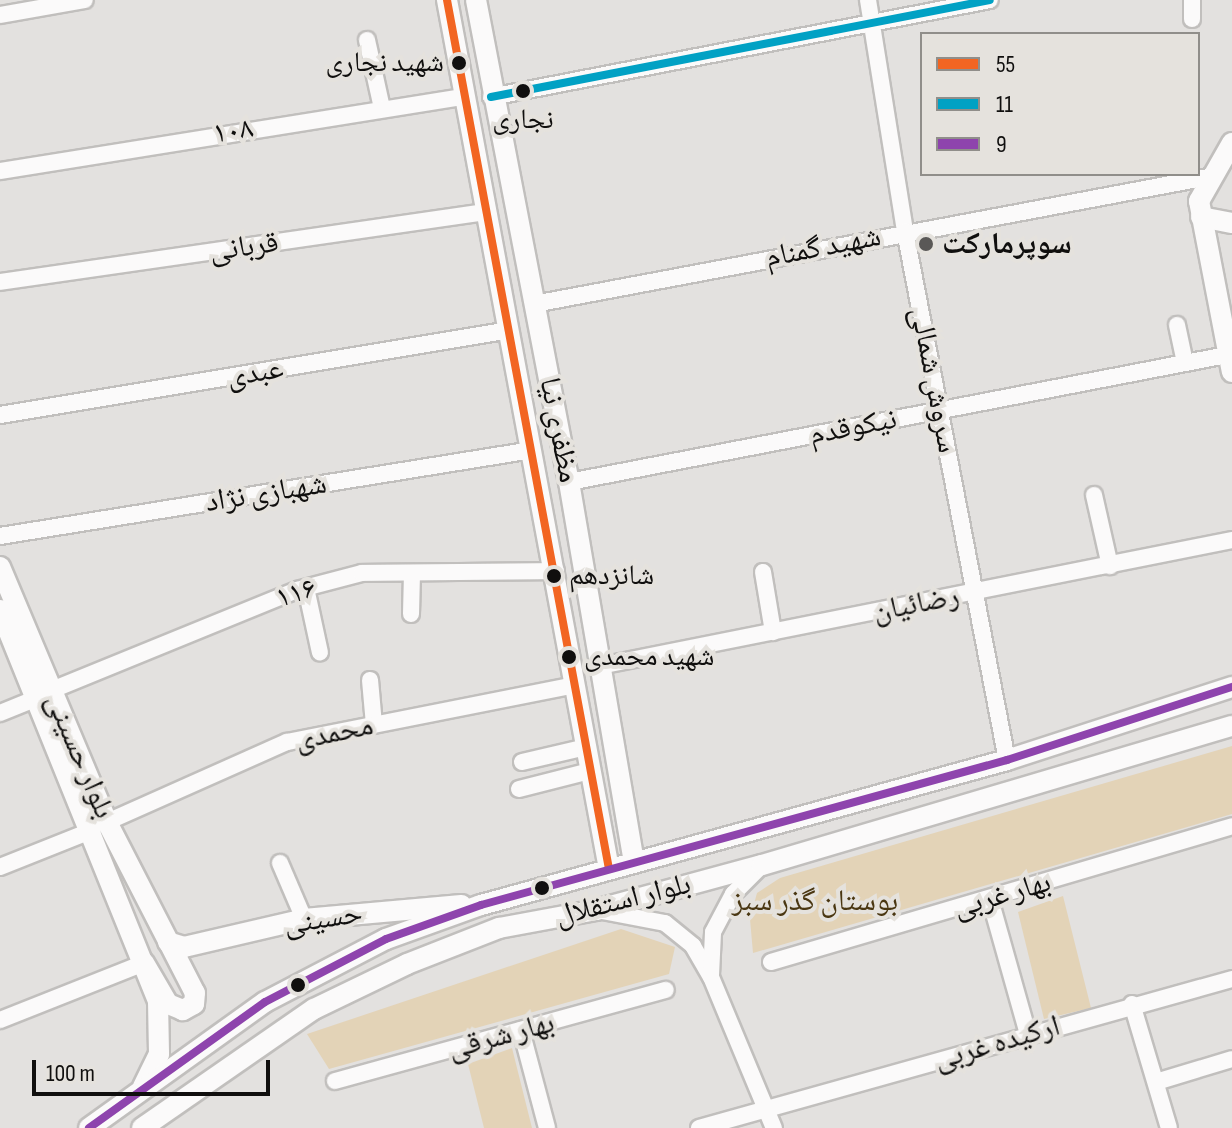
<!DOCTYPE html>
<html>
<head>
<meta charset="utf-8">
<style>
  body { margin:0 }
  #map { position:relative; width:1232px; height:1128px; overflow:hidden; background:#e3e1df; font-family:"Sofia Sans Condensed","Noto Naskh Arabic",sans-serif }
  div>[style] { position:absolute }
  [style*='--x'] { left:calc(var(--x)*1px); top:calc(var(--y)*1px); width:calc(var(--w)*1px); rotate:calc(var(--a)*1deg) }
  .green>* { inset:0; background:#e3d3b7 }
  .roads { filter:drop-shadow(2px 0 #c1bfbd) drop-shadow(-2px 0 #c1bfbd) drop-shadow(0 2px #c1bfbd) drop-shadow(0 -2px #c1bfbd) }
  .minor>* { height:16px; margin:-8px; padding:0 8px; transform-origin:8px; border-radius:8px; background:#fbfafa }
  .major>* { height:20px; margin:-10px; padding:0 10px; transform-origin:10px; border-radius:10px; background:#fbfafa }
  .bus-1>* { height:8px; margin:-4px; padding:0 4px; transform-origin:4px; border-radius:4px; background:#f26522 }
  .bus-2>* { height:8px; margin:-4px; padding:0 4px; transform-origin:4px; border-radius:4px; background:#01a1c4 }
  .bus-3>* { height:8px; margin:-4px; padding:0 4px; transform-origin:4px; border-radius:4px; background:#8e44ad }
  .dots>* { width:22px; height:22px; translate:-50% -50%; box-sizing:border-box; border:4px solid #e5e2dd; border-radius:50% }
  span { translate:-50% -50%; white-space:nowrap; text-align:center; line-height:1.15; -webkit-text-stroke:8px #e5e2dd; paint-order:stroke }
  .bus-label { font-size:28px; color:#100f0e }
  .right { translate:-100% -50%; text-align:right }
  .left { translate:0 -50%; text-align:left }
  .street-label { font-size:30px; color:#100f0e }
  .poi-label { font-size:30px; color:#100f0e; font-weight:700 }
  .park-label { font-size:30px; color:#4a3712 }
  .legend { position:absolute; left:920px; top:32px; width:280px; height:144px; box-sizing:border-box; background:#e5e2dd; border:2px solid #908e8a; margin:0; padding:10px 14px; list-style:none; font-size:24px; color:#100f0e }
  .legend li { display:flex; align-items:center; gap:16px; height:40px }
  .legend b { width:40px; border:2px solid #908e8a }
  .scale { position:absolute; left:32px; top:1060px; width:238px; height:36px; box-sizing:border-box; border:4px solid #100f0e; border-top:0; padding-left:10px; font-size:24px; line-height:28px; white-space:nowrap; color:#100f0e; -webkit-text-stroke:6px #e5e2dd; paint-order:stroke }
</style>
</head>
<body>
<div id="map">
  <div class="green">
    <div style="clip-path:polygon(1232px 746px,1232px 814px,753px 953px,750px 919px,757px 893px,780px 878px)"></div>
    <div style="clip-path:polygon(1063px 896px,1091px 1008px,1044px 1019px,1018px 912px)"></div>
    <div style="clip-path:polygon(621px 929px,675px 947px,669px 974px,329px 1069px,307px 1034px)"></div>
    <div style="clip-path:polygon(512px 1048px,532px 1128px,484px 1128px,468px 1064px)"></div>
  </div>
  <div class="roads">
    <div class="minor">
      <div style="--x:868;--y:0;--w:234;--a:80.9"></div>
      <div style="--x:905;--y:231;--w:539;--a:79.09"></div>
      <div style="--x:1192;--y:0;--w:19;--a:90"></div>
      <div style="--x:0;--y:15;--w:86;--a:-10"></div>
      <div style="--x:367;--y:40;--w:70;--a:77.6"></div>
      <div style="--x:491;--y:97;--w:508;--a:-11"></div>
      <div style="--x:0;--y:171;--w:472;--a:-9.1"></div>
      <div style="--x:0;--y:282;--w:493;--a:-8.2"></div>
      <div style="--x:534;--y:304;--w:686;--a:-10.67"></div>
      <div style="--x:1177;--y:325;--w:38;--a:78"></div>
      <div style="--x:0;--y:415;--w:517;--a:-9.46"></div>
      <div style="--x:569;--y:482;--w:675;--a:-10.93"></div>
      <div style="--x:1094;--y:495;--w:73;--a:77.3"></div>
      <div style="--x:0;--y:536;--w:539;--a:-9.18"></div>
      <div style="--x:763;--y:572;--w:61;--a:80.5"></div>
      <div style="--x:306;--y:588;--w:66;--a:77.8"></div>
      <div style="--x:411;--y:614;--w:41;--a:-88.6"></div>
      <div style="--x:600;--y:666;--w:644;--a:-11.28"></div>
      <div style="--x:370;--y:680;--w:45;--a:84.9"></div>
      <div style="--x:52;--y:690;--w:265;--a:-22.2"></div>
      <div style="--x:297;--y:590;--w:67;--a:-14.7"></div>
      <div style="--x:362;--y:573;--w:194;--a:-0.6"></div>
      <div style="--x:0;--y:713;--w:40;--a:-22"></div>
      <div style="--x:522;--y:762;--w:66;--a:-13.2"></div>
      <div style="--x:519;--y:789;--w:73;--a:-14.2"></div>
      <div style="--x:107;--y:822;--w:197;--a:-24"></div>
      <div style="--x:287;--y:742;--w:293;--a:-11.2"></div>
      <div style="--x:280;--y:863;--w:61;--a:66.8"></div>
      <div style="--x:0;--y:867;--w:100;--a:-21.7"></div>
      <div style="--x:990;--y:899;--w:140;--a:74.3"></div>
      <div style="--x:602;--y:911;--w:64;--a:10.8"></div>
      <div style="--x:665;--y:923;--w:36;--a:39"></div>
      <div style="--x:693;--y:946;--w:36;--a:60"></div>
      <div style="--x:711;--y:977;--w:164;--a:67.4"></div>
      <div style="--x:771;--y:962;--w:481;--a:-16.4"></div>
      <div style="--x:711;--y:975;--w:43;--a:-87.3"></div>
      <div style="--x:713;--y:932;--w:43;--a:-62.2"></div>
      <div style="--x:733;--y:894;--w:41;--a:-45"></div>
      <div style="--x:1132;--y:1004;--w:129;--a:73.4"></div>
      <div style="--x:0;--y:1020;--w:155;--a:-21.6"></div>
      <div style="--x:521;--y:1030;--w:101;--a:75.1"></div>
      <div style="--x:335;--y:1081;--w:343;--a:-15.4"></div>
      <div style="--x:1156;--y:1082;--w:79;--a:-16.8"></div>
      <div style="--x:699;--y:1128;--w:553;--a:-15.62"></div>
    </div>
    <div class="major">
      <div style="--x:447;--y:0;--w:884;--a:79.44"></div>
      <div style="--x:476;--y:0;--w:491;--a:79.1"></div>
      <div style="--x:569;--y:482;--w:386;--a:80.3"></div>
      <div style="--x:1232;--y:143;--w:67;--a:119.6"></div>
      <div style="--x:1199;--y:201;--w:174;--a:79.1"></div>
      <div style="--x:1201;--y:217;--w:32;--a:11"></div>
      <div style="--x:0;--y:567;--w:277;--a:67.2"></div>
      <div style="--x:107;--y:822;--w:192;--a:62.8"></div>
      <div style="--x:195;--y:993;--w:11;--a:95"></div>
      <div style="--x:194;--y:1004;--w:13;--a:151"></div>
      <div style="--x:183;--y:1010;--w:16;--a:-158"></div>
      <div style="--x:168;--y:1004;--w:48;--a:-120.3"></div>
      <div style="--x:0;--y:610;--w:422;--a:68"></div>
      <div style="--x:158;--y:1001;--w:53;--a:88.9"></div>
      <div style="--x:159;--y:1054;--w:37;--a:116"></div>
      <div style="--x:168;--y:942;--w:17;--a:17"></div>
      <div style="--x:184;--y:947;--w:123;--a:-13.1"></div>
      <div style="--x:304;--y:919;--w:158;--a:-5.1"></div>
      <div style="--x:89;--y:1128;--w:216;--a:-35.6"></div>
      <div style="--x:265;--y:1002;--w:136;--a:-27.5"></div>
      <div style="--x:386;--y:939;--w:101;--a:-19.7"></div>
      <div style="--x:481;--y:905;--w:546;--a:-15.41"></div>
      <div style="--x:1007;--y:760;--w:237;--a:-18"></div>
      <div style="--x:142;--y:1128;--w:209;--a:-34.7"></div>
      <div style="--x:314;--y:1009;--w:103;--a:-25.8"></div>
      <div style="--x:407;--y:964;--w:99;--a:-21.4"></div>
      <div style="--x:499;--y:928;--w:99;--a:-10.5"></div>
      <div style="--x:596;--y:910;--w:172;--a:-15.2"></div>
      <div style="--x:762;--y:865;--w:490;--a:-16.5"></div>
    </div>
  </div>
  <div class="bus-1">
    <div style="--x:447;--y:0;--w:884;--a:79.44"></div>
  </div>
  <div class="bus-2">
    <div style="--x:491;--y:97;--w:508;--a:-11"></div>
  </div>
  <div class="bus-3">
    <div style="--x:89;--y:1128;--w:216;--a:-35.6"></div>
    <div style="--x:265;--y:1002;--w:136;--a:-27.5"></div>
    <div style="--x:386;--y:939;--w:101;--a:-19.7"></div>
    <div style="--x:481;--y:905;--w:546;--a:-15.41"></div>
    <div style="--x:1007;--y:760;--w:237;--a:-18"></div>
  </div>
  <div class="dots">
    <div style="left:459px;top:63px;background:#100f0e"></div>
    <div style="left:523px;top:91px;background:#100f0e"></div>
    <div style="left:926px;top:244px;background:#5a5857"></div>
    <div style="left:554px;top:576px;background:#100f0e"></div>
    <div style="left:569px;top:657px;background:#100f0e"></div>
    <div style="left:542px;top:888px;background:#100f0e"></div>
    <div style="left:298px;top:985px;background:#100f0e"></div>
  </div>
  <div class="bus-label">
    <span class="right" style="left:444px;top:63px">شهید نجاری</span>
    <span style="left:523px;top:120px">نجاری</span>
    <span class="left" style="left:569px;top:576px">شانزدهم</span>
    <span class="left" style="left:584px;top:657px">شهید محمدی</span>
  </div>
  <div class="street-label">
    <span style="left:233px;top:131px;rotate:-9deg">۱۰۸</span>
    <span style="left:244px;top:247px;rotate:-8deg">قربانی</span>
    <span style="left:823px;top:247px;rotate:-11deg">شهید گمنام</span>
    <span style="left:255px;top:373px;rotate:-10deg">عبدی</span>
    <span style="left:934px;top:380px;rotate:79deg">سروش شمالی</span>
    <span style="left:853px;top:427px;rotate:-11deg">نیکوقدم</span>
    <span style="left:559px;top:430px;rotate:79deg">مظفری نیا</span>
    <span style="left:266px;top:493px;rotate:-9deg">شهبازی نژاد</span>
    <span style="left:296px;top:593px;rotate:-18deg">۱۱۶</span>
    <span style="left:916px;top:604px;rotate:-11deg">رضائیان</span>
    <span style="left:334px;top:733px;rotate:-12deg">محمدی</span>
    <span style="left:80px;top:756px;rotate:67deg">بلوار حسینی</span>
    <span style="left:1002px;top:895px;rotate:-16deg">بهار غربی</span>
    <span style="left:623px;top:900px;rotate:-14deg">بلوار استقلال</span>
    <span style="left:323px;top:919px;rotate:-9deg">حسینی</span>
    <span style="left:501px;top:1036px;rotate:-15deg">بهار شرقی</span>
    <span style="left:997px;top:1043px;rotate:-16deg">ارکیده غربی</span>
  </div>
  <div class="poi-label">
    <span class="left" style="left:942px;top:244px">سوپرمارکت</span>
  </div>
  <div class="park-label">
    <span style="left:815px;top:901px">بوستان گذر سبز</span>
  </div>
  <ul class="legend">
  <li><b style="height:10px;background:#f26522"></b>55</li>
  <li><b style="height:10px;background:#01a1c4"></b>11</li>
  <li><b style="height:10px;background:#8e44ad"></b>9</li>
  </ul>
  <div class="scale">100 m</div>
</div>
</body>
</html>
